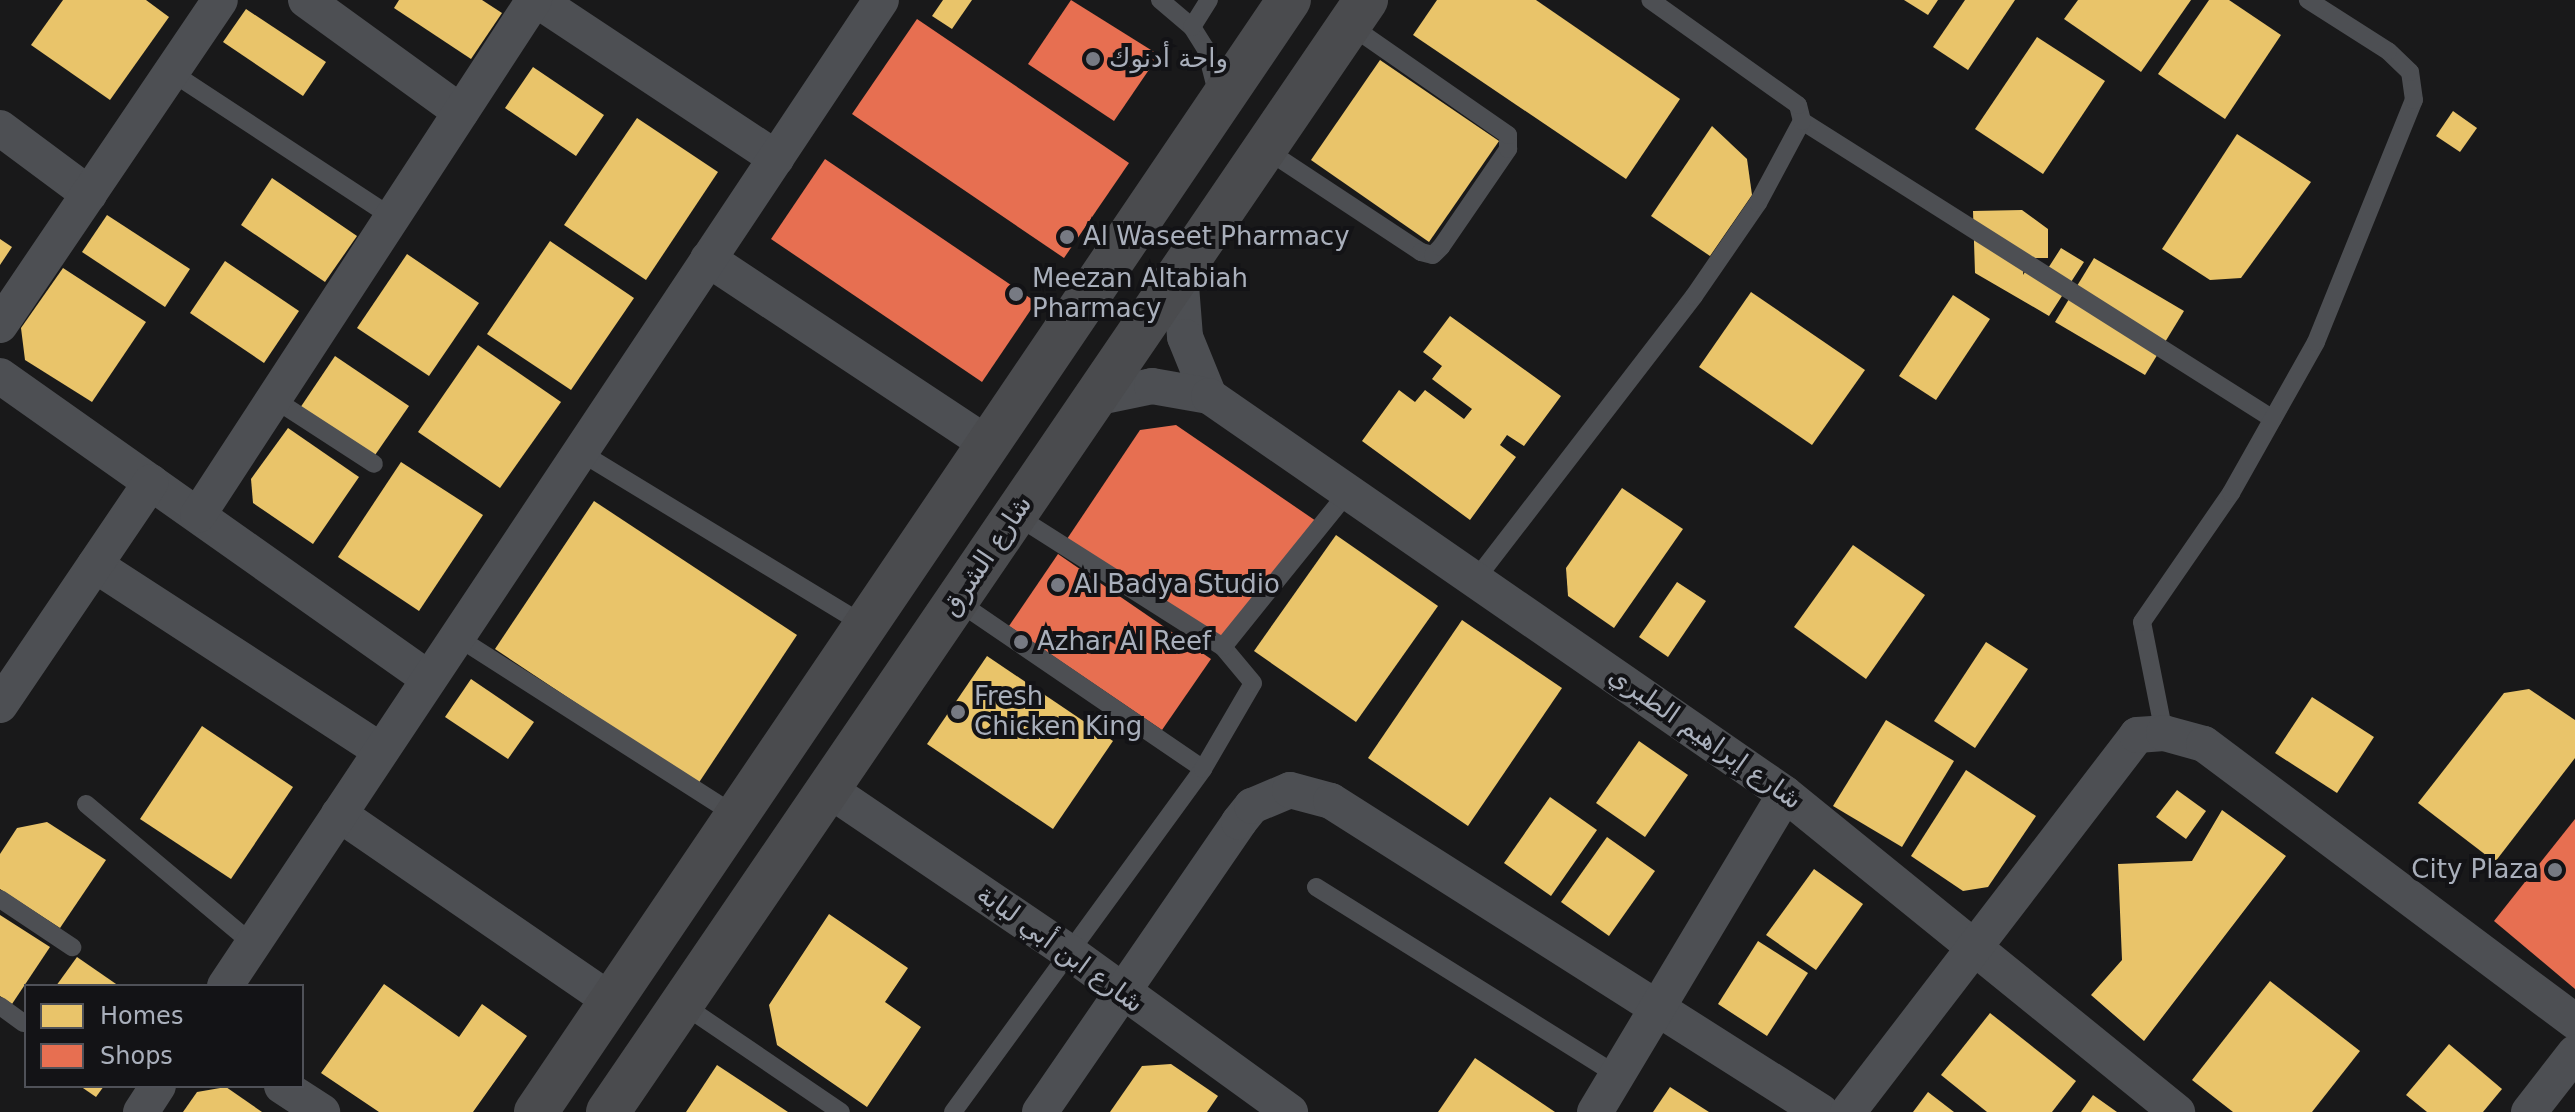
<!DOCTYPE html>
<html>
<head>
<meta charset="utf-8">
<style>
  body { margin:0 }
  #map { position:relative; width:2575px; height:1112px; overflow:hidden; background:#19191a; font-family:"DejaVu Sans","Noto Sans Arabic",sans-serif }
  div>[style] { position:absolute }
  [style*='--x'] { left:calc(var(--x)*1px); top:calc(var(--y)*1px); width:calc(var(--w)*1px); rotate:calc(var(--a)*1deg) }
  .homes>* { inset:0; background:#e9c46a }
  .shops>* { inset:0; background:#e76f51 }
  .lane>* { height:18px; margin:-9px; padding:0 9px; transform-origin:9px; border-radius:9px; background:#4d4f53 }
  .street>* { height:36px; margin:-18px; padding:0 18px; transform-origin:18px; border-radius:18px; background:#4d4f53 }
  .primary>* { height:44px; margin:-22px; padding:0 22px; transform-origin:22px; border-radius:22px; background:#4a4b4e }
  .dots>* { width:22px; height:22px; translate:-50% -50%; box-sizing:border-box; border:4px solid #131316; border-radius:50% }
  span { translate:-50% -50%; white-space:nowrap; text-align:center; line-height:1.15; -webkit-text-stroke:8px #131316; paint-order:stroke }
  .poi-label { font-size:26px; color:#a9afbb }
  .left { translate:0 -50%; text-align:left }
  .right { translate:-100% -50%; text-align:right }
  .street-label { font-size:26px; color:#a9afbb }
  .legend { position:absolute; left:24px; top:984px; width:280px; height:104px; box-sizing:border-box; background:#131316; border:2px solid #4f5158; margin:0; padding:10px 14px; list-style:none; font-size:24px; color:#a9afbb }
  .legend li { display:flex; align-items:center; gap:16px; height:40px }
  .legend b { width:40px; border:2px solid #4f5158 }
</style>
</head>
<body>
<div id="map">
  <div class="homes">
    <div style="clip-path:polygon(63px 0,146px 0,169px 17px,110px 100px,31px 45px)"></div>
    <div style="clip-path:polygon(399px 0,482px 0,502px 13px,471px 59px,394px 8px)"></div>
    <div style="clip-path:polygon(943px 0,972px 0,952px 29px,932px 16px)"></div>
    <div style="clip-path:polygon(1437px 0,1536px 0,1680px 99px,1626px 179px,1413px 35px)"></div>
    <div style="clip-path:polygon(1904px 0,1938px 0,1928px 15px)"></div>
    <div style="clip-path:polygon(1965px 0,2015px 0,1968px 70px,1933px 47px)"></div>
    <div style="clip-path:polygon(2078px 0,2191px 0,2141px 72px,2064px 19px)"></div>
    <div style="clip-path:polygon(2209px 0,2229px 0,2281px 35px,2225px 119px,2158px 74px)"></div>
    <div style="clip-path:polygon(246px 9px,326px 62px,303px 96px,223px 42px)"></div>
    <div style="clip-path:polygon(2037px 37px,2105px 81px,2043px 174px,1975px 129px)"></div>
    <div style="clip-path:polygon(1380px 60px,1499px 141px,1429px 242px,1311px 160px)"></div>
    <div style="clip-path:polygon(533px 67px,604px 115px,576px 156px,505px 108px)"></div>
    <div style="clip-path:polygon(2453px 111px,2477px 128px,2460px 152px,2436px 136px)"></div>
    <div style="clip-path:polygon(637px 118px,718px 172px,646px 280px,564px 225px)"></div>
    <div style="clip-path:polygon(1712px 126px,1747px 159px,1752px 195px,1710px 256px,1651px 216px)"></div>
    <div style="clip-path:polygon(2237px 134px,2311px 182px,2241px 278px,2210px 280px,2162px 249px)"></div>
    <div style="clip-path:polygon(272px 178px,357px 236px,325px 282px,241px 225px)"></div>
    <div style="clip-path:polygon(2022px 210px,2048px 229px,2048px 258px,2024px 258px,2023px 275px,2031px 263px,2045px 273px,2061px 248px,2084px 262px,2049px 316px,1975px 273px,1973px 211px)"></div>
    <div style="clip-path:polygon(107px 215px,190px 269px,165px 307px,82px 252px)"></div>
    <div style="clip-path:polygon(0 239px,12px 247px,0 265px)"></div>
    <div style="clip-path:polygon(550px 241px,634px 298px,571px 390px,487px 334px)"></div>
    <div style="clip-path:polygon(407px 254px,479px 303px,429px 376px,357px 328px)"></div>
    <div style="clip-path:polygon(2094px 258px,2184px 311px,2145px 375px,2055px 322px)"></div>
    <div style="clip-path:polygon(225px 261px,299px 311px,264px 363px,190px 313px)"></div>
    <div style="clip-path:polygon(63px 268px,146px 322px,92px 402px,25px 360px,21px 328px)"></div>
    <div style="clip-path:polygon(1751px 292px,1865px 370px,1812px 445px,1699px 367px)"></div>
    <div style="clip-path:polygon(1953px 295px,1990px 319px,1936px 400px,1899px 376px)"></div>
    <div style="clip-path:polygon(1450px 316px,1561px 396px,1524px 446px,1507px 435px,1500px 445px,1516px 457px,1470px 520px,1362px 441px,1399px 390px,1415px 402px,1425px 390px,1464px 419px,1472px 409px,1432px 379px,1442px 366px,1423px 352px)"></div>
    <div style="clip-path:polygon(478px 345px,561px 402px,500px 488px,418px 432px)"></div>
    <div style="clip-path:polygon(335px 356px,409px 406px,373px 458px,300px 408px)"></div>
    <div style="clip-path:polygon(288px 428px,359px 477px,313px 544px,253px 503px,251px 479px)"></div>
    <div style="clip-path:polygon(401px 462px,483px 515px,419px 611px,338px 557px)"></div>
    <div style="clip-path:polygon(1622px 488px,1683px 529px,1614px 628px,1568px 596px,1566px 568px)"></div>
    <div style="clip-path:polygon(594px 501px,797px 635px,698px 784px,495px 649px)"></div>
    <div style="clip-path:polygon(1336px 535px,1438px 606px,1356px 722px,1254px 651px)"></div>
    <div style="clip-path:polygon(1853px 545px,1925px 595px,1866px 679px,1794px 627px)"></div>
    <div style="clip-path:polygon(1677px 582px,1706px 601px,1668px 657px,1639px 637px)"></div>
    <div style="clip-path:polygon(1462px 620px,1562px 688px,1468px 826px,1368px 758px)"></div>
    <div style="clip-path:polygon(1986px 642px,2028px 669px,1975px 748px,1934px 721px)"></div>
    <div style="clip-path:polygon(987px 656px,1113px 741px,1053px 829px,927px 744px)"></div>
    <div style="clip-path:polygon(471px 679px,534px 722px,508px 759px,445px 717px)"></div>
    <div style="clip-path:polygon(2529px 689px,2575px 720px,2575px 758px,2495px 862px,2418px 803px,2504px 693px)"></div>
    <div style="clip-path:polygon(2312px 697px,2374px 737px,2337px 793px,2275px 753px)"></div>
    <div style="clip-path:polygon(1886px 720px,1954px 761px,1902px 847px,1833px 806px)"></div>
    <div style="clip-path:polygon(202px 726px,293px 787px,231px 879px,140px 819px)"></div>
    <div style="clip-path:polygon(1639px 741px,1688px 775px,1645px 837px,1596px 803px)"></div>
    <div style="clip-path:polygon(1966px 770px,2036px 816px,1988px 887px,1963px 891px,1911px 856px)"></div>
    <div style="clip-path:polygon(2177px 790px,2206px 811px,2186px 839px,2156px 817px)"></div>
    <div style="clip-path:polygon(1550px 797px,1597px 830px,1551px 896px,1504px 863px)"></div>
    <div style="clip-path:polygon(2222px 810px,2286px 856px,2144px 1041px,2091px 995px,2122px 960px,2118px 864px,2192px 861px)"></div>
    <div style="clip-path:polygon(47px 822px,106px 860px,60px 928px,0 889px,0 854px,17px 828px)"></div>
    <div style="clip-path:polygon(1607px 837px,1655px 871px,1609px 936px,1561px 902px)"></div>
    <div style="clip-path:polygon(1814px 869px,1863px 904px,1816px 970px,1766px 935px)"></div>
    <div style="clip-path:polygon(829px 914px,908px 968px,885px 1002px,921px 1027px,867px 1107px,777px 1045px,769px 1005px)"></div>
    <div style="clip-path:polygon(0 915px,50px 947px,12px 1004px,0 996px)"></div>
    <div style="clip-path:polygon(1758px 941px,1808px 973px,1767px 1036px,1718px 1004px)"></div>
    <div style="clip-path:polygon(77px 957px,119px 986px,56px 986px)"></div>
    <div style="clip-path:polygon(2270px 981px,2360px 1051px,2312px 1112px,2233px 1112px,2192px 1080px)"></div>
    <div style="clip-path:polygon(384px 984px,459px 1037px,482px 1004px,527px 1036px,473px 1112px,379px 1112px,321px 1073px)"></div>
    <div style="clip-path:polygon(1990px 1013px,2076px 1081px,2052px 1112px,1987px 1112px,1941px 1075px)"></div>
    <div style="clip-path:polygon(2449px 1044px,2502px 1089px,2483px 1112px,2427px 1112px,2406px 1095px)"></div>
    <div style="clip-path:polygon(1475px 1058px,1555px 1112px,1438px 1112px)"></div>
    <div style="clip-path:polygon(1171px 1064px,1218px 1096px,1207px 1112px,1110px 1112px,1142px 1066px)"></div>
    <div style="clip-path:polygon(717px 1065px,788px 1112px,686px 1112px)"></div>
    <div style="clip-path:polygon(80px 1086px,104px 1086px,96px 1097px)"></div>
    <div style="clip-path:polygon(226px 1087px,262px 1112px,183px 1112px,197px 1092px)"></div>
    <div style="clip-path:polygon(1670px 1087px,1709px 1112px,1653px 1112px)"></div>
    <div style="clip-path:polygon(1928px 1092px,1954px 1112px,1913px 1112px)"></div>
    <div style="clip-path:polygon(2093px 1095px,2117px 1112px,2081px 1112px)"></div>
  </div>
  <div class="shops">
    <div style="clip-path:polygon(1071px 0,1159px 55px,1114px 121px,1028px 64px)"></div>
    <div style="clip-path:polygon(917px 19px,1129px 163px,1064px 258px,852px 114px)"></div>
    <div style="clip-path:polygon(825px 159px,1036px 302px,982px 382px,771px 239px)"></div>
    <div style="clip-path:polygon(1176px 425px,1316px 521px,1229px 649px,1067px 539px,1140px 430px)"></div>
    <div style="clip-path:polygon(1058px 554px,1211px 659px,1162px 730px,1009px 626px)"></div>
    <div style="clip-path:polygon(2575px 819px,2575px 989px,2494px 921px)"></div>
  </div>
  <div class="lane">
    <div style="--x:1160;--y:0;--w:42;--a:40.2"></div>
    <div style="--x:1192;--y:27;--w:26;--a:58"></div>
    <div style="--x:1206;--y:49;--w:49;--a:75.7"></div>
    <div style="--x:1192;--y:27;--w:32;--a:-58"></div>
    <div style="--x:171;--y:72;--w:266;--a:33.3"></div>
    <div style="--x:1802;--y:121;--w:557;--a:32.32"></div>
    <div style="--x:1265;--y:149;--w:187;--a:33.4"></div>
    <div style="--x:1421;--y:252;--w:12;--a:14"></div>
    <div style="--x:1433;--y:255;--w:11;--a:-45"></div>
    <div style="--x:1441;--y:247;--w:119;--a:-55.6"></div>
    <div style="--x:1508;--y:149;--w:14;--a:-90"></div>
    <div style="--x:1508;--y:135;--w:193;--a:-145.2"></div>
    <div style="--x:274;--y:399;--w:119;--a:33"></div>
    <div style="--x:580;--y:452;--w:335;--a:31.3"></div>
    <div style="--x:1015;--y:515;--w:246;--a:32.4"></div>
    <div style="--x:1476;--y:579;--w:357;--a:-52.4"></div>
    <div style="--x:1694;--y:296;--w:113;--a:-55.5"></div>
    <div style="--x:1758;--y:203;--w:93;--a:-61.8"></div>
    <div style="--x:1802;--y:121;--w:16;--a:-104"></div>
    <div style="--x:1798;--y:105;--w:181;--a:-144.6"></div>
    <div style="--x:957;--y:601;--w:298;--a:34.3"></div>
    <div style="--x:457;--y:637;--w:329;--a:32.6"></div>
    <div style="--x:2164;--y:733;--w:113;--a:-101.2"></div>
    <div style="--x:2142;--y:622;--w:157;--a:-55.4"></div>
    <div style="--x:2231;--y:493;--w:173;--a:-60.6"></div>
    <div style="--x:2316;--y:342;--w:261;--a:-68"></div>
    <div style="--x:2414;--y:100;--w:28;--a:-98"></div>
    <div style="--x:2410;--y:72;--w:30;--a:-136"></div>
    <div style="--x:2388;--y:51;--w:95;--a:-147.5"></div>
    <div style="--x:86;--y:804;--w:218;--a:40"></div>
    <div style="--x:1316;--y:887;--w:355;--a:32"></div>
    <div style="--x:0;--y:899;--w:87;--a:33.7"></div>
    <div style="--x:682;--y:1004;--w:192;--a:34.2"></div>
    <div style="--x:0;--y:1006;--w:29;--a:36"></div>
    <div style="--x:953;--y:1112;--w:424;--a:-53.9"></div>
    <div style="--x:1203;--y:769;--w:99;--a:-59.8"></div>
    <div style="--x:1253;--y:683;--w:47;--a:-129.8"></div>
    <div style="--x:1223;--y:647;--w:199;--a:-51.1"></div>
  </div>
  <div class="street">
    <div style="--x:306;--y:0;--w:191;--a:35.9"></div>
    <div style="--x:537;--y:0;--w:287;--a:33.5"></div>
    <div style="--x:0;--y:128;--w:111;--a:36.6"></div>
    <div style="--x:708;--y:259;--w:332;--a:33.5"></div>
    <div style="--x:1180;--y:273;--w:64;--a:85.5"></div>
    <div style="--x:1185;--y:337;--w:64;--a:67.9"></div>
    <div style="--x:0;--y:325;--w:392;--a:-55.9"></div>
    <div style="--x:0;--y:376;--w:525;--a:35.23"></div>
    <div style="--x:1095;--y:398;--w:58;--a:-11.9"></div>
    <div style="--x:1152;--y:386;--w:58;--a:10"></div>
    <div style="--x:1209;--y:396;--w:700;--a:34.64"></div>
    <div style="--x:1785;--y:794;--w:505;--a:39.05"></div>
    <div style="--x:198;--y:515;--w:615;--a:-56.88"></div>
    <div style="--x:95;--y:565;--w:341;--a:33"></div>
    <div style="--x:0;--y:705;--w:269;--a:-55.9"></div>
    <div style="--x:828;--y:789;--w:291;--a:34.1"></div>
    <div style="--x:1069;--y:952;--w:273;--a:35.9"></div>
    <div style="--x:339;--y:814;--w:330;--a:34.5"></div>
    <div style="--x:225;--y:986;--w:1184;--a:-56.36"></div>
    <div style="--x:282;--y:1086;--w:48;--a:33"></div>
    <div style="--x:141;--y:1112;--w:31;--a:-57"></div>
    <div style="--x:1040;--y:1112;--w:352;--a:-55.5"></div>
    <div style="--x:1239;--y:822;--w:21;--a:-51"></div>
    <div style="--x:1252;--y:806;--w:41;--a:-22.8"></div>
    <div style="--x:1290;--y:790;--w:42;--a:15"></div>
    <div style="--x:1331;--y:801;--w:580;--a:32.4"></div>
    <div style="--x:1595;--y:1112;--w:370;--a:-59.1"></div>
    <div style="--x:1848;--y:1112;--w:475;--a:-52.5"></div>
    <div style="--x:2137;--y:735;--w:27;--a:-4"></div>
    <div style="--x:2164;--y:733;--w:41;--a:15.4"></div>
    <div style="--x:2204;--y:744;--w:464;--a:36.8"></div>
    <div style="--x:2529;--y:1112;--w:75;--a:-52.1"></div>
  </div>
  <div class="primary">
    <div style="--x:536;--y:1112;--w:1343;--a:-55.9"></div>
    <div style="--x:608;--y:1112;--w:1346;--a:-55.72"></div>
  </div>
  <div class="dots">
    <div style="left:1093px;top:59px;background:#777a83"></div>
    <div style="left:1067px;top:237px;background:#777a83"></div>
    <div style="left:1016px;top:294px;background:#777a83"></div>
    <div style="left:1058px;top:585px;background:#777a83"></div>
    <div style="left:1021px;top:642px;background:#777a83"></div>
    <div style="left:958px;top:712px;background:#777a83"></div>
    <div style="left:2555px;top:870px;background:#777a83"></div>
  </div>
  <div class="poi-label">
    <span class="left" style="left:1109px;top:59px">واحة أدنوك</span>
    <span class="left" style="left:1083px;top:237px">Al Waseet Pharmacy</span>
    <span class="left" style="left:1032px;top:294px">Meezan Altabiah<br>Pharmacy</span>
    <span class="left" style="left:1074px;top:585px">Al Badya Studio</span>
    <span class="left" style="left:1037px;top:642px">Azhar Al Reef</span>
    <span class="left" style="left:974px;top:712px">Fresh<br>Chicken King</span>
    <span class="right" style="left:2539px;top:870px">City Plaza</span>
  </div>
  <div class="street-label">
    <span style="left:987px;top:556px;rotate:-56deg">شارع الشرق</span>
    <span style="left:1705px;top:738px;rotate:35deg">شارع إبراهيم الطبري</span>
    <span style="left:1060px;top:949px;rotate:36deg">شارع ابن أبي لبابة</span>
  </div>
  <ul class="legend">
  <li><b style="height:22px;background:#e9c46a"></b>Homes</li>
  <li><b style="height:22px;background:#e76f51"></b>Shops</li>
  </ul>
</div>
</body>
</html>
